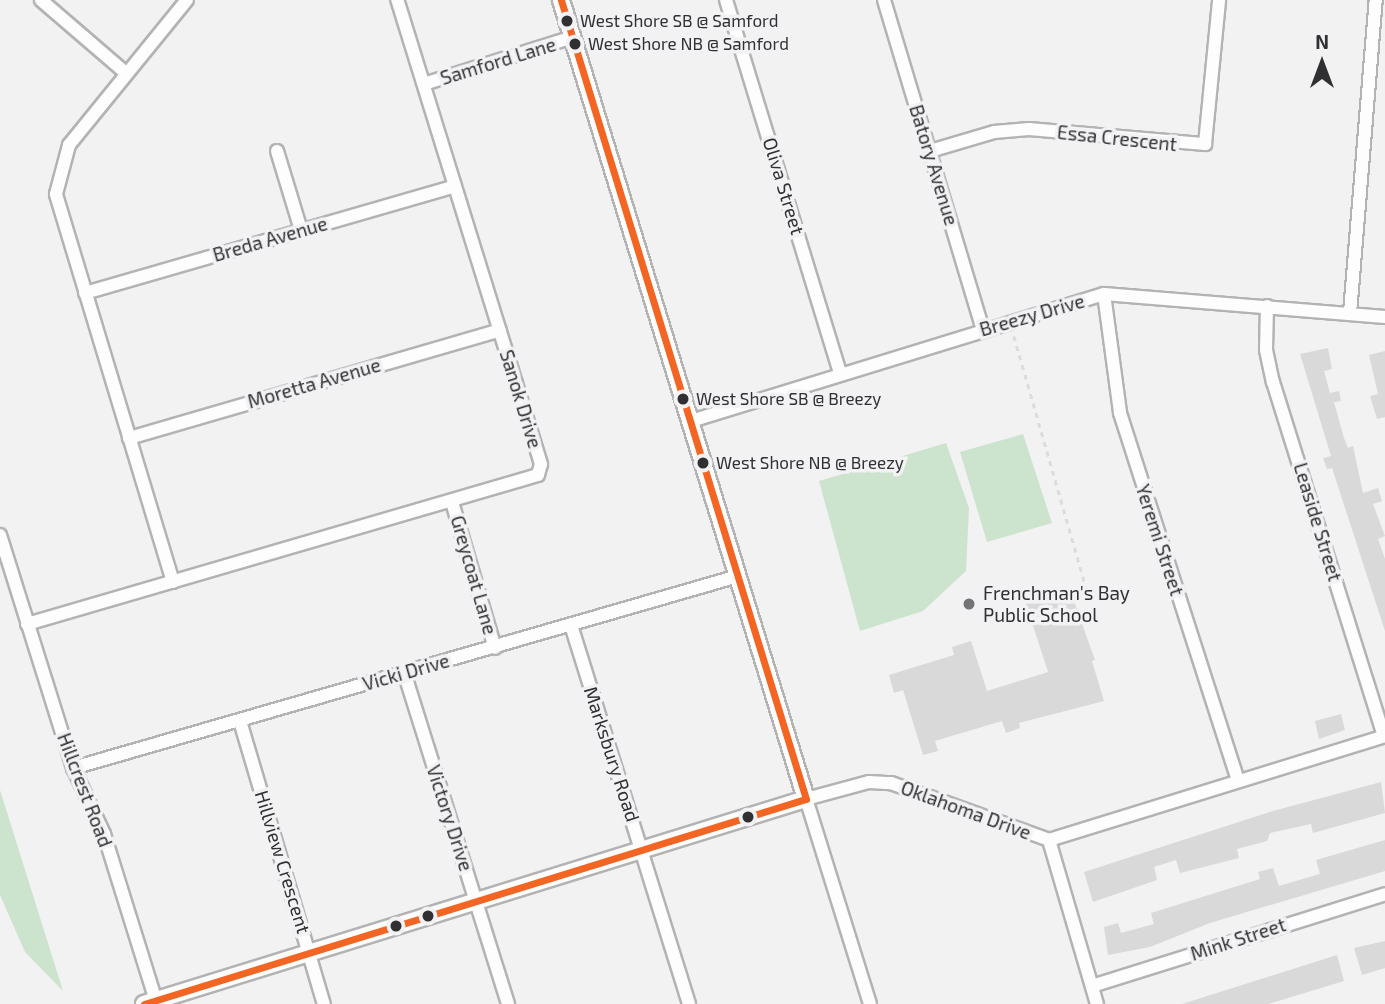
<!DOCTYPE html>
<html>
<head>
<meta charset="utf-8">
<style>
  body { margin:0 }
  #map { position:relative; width:1385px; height:1004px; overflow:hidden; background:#f2f2f3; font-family:"Exo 2",sans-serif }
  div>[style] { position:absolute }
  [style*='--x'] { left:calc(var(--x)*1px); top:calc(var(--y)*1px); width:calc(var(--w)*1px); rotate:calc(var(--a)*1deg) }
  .green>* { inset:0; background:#cce3ce }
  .building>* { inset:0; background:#d9d9d9 }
  .path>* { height:2.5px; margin-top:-1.25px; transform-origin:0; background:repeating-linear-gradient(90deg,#dddcdd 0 5px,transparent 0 10px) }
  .roads { filter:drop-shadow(2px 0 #b3b3b4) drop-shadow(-2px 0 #b3b3b4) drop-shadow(0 2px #b3b3b4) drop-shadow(0 -2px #b3b3b4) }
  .minor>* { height:12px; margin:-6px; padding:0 6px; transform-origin:6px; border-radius:6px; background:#fdfdfd }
  .tertiary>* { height:16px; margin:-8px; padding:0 8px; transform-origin:8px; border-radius:8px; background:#fdfdfd }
  .bus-1>* { height:7px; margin:-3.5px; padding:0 3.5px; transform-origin:3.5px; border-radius:3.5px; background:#f26522 }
  .dots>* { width:19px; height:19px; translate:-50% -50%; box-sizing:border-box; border:4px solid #f2f1f4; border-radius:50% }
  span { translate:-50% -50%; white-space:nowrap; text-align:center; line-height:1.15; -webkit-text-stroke:7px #f2f1f4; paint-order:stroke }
  .bus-label { font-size:17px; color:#302f31 }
  .left { translate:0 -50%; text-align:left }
  .street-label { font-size:19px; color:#302f31 }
  .poi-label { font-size:19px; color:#302f31 }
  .north { position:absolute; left:1287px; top:28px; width:70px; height:70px; -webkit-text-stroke:5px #f2f1f4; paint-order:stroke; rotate:0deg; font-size:19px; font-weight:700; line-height:28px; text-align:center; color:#302f31 }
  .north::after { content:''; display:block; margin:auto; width:24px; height:32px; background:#302f31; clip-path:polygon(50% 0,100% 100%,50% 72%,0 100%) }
</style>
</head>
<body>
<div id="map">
  <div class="green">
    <div style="clip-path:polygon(1023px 434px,1052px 523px,987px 542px,960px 452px)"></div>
    <div style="clip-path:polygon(946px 443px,969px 508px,966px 571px,923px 611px,860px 631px,819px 481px)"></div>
    <div style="clip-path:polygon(0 790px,63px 991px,25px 952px,0 895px)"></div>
  </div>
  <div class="building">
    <div style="clip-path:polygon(1328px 348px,1332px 369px,1324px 371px,1330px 393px,1339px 391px,1341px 401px,1334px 402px,1344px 438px,1348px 448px,1353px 446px,1363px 493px,1378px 488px,1382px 501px,1373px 504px,1385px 536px,1378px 539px,1385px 559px,1385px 631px,1332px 468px,1327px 469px,1323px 458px,1331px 456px,1300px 354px)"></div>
    <div style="clip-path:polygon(1385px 351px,1385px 417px,1377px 419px,1370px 396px,1378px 394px,1369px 355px)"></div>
    <div style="clip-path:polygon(1069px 587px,1095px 660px,1092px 661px,1104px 701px,1019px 723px,1020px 728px,1006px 733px,1002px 721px,935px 741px,938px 751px,923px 755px,903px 690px,894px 693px,889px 675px,954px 655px,952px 647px,971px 641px,987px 691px,1048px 672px,1025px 601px)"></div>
    <div style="clip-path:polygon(1341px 714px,1345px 730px,1319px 739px,1315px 721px)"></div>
    <div style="clip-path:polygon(1381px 782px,1385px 813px,1313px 833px,1311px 824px,1270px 833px,1267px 841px,1237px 849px,1239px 858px,1180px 873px,1176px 860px,1154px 867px,1157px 880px,1093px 902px,1084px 872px,1273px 811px)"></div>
    <div style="clip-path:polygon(1385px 840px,1385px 871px,1210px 923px,1150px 947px,1108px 955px,1104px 927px,1118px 923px,1121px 933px,1154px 924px,1151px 913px,1260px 879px,1258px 872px,1273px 868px,1279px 886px,1316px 875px,1320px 874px,1316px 860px)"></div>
    <div style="clip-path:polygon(1385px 941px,1385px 968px,1362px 975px,1354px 948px)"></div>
    <div style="clip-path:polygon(1337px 955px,1344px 981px,1268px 1004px,1182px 1004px)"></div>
  </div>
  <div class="path">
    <div style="--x:1014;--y:336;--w:264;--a:74"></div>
  </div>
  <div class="roads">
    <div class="minor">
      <div style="--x:41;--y:0;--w:112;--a:40.7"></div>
      <div style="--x:726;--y:0;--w:390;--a:73"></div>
      <div style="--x:884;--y:0;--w:345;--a:73.3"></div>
      <div style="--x:424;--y:84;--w:156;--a:-17.5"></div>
      <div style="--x:277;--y:151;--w:83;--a:73.1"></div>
      <div style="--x:930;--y:151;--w:67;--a:-16.5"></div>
      <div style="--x:994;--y:132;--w:35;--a:-5"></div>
      <div style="--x:1029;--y:129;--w:177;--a:4.9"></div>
      <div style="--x:1205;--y:144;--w:145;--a:-84.4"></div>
      <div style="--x:85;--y:293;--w:385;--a:-16.1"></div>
      <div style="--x:1104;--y:294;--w:120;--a:82.3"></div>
      <div style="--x:1120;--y:413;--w:386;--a:72.2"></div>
      <div style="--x:1267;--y:306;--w:44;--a:91.3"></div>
      <div style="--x:1266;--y:350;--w:33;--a:78"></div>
      <div style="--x:1273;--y:382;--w:371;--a:72.6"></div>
      <div style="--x:1350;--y:313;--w:314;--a:-85.3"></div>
      <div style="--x:691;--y:421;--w:432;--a:-17.1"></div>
      <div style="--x:1104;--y:294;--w:282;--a:4.7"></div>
      <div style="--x:129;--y:438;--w:386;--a:-16.2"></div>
      <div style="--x:452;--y:502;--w:152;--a:73.6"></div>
      <div style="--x:0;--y:535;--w:244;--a:72.6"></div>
      <div style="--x:73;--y:768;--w:73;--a:64.8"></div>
      <div style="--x:104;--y:834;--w:178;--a:72.7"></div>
      <div style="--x:173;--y:582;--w:405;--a:-106.8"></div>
      <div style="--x:56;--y:194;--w:51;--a:-75.1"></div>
      <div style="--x:69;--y:145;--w:187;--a:-50.9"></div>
      <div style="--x:27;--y:624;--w:532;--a:-16.26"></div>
      <div style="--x:538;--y:475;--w:11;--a:-75"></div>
      <div style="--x:541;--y:464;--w:486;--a:-107.2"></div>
      <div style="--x:571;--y:625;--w:397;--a:72.7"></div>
      <div style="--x:404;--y:672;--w:348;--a:72.6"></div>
      <div style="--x:240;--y:721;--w:295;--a:73.5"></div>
      <div style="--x:73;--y:768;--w:692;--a:-16.1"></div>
      <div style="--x:1049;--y:840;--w:171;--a:73.7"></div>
      <div style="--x:1092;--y:986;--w:307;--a:-17.4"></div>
      <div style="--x:870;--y:1004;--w:215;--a:-107.3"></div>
      <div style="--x:806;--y:799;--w:65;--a:-15.1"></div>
      <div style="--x:869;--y:782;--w:22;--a:3"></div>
      <div style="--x:891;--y:783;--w:168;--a:19.8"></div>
      <div style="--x:1049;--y:840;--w:352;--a:-17.2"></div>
    </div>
    <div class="tertiary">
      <div style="--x:144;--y:1004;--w:693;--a:-17.21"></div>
      <div style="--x:806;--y:799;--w:836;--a:-107.05"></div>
    </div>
  </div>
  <div class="bus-1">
    <div style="--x:144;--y:1004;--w:693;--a:-17.21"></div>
    <div style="--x:806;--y:799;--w:836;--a:-107.05"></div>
  </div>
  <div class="dots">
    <div style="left:567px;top:21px;background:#302f31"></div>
    <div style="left:575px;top:44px;background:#302f31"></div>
    <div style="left:683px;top:399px;background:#302f31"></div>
    <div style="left:703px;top:463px;background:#302f31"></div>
    <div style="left:969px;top:604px;background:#747375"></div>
    <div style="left:748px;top:817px;background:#302f31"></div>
    <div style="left:428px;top:916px;background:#302f31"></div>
    <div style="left:396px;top:926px;background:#302f31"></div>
  </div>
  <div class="bus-label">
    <span class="left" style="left:580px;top:21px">West Shore SB @ Samford</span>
    <span class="left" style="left:588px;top:44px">West Shore NB @ Samford</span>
    <span class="left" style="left:696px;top:399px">West Shore SB @ Breezy</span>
    <span class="left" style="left:716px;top:463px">West Shore NB @ Breezy</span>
  </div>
  <div class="street-label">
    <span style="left:498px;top:61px;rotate:-17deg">Samford Lane</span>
    <span style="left:1117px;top:138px;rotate:6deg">Essa Crescent</span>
    <span style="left:934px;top:165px;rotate:73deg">Batory Avenue</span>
    <span style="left:784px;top:186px;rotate:73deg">Oliva Street</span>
    <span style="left:270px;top:239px;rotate:-16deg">Breda Avenue</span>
    <span style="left:1032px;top:315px;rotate:-16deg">Breezy Drive</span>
    <span style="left:314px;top:383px;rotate:-16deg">Moretta Avenue</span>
    <span style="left:521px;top:399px;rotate:73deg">Sanok Drive</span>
    <span style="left:1318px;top:522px;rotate:73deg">Leaside Street</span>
    <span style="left:1160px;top:540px;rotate:72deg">Yeremi Street</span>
    <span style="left:474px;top:575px;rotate:74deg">Greycoat Lane</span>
    <span style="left:406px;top:672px;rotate:-16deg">Vicki Drive</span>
    <span style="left:612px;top:754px;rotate:72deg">Marksbury Road</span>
    <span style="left:85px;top:790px;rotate:69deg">Hillcrest Road</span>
    <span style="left:966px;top:810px;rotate:20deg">Oklahoma Drive</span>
    <span style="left:450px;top:818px;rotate:72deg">Victory Drive</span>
    <span style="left:283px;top:862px;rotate:73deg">Hillview Crescent</span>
    <span style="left:1238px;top:939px;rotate:-18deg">Mink Street</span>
  </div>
  <div class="poi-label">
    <span class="left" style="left:983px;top:604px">Frenchman's Bay<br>Public School</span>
  </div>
  <div class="north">N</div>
</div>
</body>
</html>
